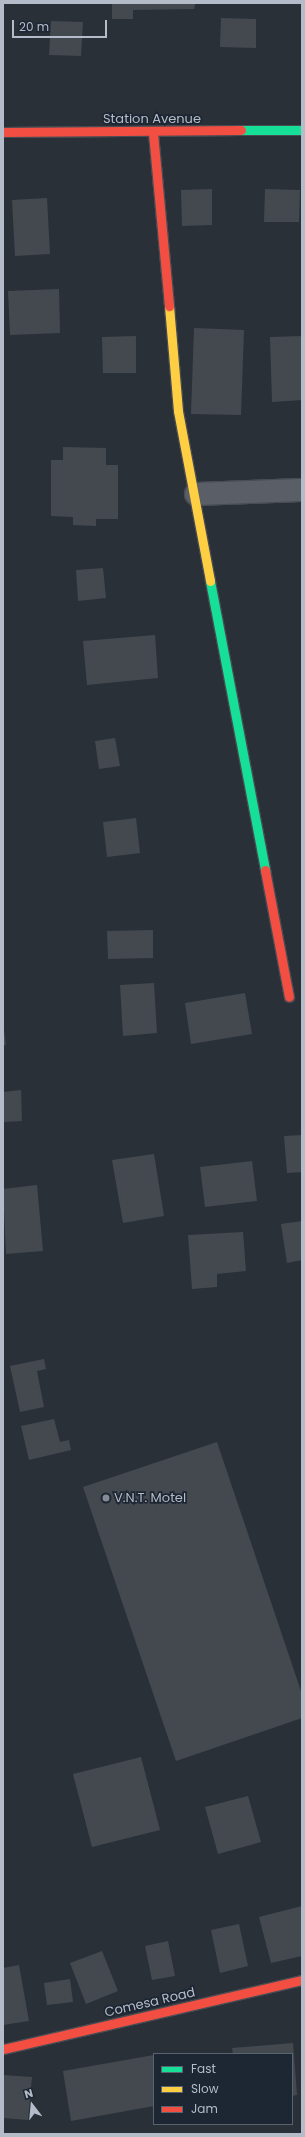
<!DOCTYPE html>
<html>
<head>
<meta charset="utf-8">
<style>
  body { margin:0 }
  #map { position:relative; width:305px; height:2137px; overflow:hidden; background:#2a3038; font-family:Poppins,sans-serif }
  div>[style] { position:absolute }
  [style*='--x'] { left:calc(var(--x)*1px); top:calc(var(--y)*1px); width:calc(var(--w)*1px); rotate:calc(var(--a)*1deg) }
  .building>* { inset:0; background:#444950 }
  .roads { filter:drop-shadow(1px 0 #484c53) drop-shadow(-1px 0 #484c53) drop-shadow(0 1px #484c53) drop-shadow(0 -1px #484c53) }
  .street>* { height:22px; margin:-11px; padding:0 11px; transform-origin:11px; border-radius:11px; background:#5a5e66 }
  .fast>* { height:9px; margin:-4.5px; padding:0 4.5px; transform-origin:4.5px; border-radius:4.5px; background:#16e098 }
  .slow>* { height:9px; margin:-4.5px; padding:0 4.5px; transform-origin:4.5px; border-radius:4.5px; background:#ffcf43 }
  .jam>* { height:9px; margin:-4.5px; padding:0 4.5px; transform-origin:4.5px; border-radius:4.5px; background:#f24e42 }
  .dots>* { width:11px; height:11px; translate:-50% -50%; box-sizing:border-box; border:2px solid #1d2633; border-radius:50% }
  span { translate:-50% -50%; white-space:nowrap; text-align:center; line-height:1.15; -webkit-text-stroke:3.5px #1d2633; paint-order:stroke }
  .street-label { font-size:13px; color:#b4bcc9 }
  .poi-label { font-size:13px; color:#b4bcc9 }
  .left { translate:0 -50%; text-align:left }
  .frame { position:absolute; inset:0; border:4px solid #b4bcc9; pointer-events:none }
  .legend { position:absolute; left:153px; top:2053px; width:140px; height:72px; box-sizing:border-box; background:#1d2633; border:1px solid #59626f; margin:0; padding:5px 7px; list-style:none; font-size:12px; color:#b4bcc9 }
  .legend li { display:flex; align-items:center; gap:8px; height:20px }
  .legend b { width:20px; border:1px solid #59626f }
  .north { position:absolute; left:12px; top:2085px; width:40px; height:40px; -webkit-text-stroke:3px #1d2633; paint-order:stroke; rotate:344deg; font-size:11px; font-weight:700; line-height:16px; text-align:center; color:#b4bcc9 }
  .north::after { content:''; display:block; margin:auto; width:14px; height:18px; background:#b4bcc9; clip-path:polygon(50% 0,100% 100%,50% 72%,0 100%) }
  .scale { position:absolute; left:12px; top:20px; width:95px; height:18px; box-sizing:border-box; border:2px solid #b4bcc9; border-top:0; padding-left:5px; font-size:12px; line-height:14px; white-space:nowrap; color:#b4bcc9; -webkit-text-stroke:3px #1d2633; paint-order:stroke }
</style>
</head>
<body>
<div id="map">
  <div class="building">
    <div style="clip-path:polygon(112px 3px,195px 3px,195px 5px,194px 9px,133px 10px,133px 19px,112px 19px)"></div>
    <div style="clip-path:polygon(221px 18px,256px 19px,256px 48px,220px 47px)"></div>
    <div style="clip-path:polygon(51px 21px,83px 22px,81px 56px,49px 55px)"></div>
    <div style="clip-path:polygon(212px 189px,212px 225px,182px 226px,181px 190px)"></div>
    <div style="clip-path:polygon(265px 189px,300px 190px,299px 222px,264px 222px)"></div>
    <div style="clip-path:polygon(47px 198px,50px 254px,15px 256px,12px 200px)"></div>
    <div style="clip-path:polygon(59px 289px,60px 333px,10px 335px,8px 291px)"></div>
    <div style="clip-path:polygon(194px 328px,244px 330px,241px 415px,191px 414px)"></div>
    <div style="clip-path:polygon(136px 336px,136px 373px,103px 373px,102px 337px)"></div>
    <div style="clip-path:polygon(302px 336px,302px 400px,272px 402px,270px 337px)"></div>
    <div style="clip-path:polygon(63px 447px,106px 448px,106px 465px,118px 465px,118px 519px,96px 519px,96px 526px,73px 525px,73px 517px,51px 516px,51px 460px,63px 460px)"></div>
    <div style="clip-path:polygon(103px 568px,106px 598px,78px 601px,76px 570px)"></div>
    <div style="clip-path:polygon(155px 635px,158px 678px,87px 685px,83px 641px)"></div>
    <div style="clip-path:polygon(115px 738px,120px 766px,99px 769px,95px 741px)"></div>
    <div style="clip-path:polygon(136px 818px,140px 853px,107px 857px,103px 822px)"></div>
    <div style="clip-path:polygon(153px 930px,153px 958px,108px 959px,107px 931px)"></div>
    <div style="clip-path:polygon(154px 983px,157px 1033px,123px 1036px,120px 985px)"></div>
    <div style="clip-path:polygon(245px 993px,252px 1034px,191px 1044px,185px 1003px)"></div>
    <div style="clip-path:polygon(3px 1023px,6px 1045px,3px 1045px)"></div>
    <div style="clip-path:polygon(21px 1090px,22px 1121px,3px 1122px,3px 1092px)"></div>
    <div style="clip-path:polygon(302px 1135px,302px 1172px,287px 1173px,284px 1136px)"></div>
    <div style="clip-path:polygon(154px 1154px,164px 1216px,123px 1223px,112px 1160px)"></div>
    <div style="clip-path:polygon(252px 1161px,257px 1201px,205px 1207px,200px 1167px)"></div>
    <div style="clip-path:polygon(37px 1185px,43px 1251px,6px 1254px,3px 1189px)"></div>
    <div style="clip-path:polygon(302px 1221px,302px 1260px,287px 1263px,281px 1224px)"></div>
    <div style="clip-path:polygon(243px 1232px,246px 1271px,217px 1274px,217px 1287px,192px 1289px,188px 1235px)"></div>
    <div style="clip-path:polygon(44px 1359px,46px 1369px,37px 1371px,44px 1407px,20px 1412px,10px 1366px)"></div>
    <div style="clip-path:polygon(54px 1419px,60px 1442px,69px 1440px,71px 1450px,29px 1460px,21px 1426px)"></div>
    <div style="clip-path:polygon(217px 1442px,302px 1694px,302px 1718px,176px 1761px,83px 1487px)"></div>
    <div style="clip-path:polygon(141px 1757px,160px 1830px,92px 1847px,73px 1774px)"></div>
    <div style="clip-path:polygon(248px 1796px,261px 1842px,218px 1854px,205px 1807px)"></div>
    <div style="clip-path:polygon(302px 1906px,302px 1956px,271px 1963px,259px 1917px)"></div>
    <div style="clip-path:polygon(239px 1924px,248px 1966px,220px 1973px,211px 1930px)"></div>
    <div style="clip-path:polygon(168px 1941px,175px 1976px,152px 1980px,145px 1946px)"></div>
    <div style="clip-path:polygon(102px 1951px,118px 1991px,86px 2004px,70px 1963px)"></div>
    <div style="clip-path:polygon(19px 1965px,29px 2021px,3px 2025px,3px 1968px)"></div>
    <div style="clip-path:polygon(70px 1979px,73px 2002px,47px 2005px,44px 1983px)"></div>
    <div style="clip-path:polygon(293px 2043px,297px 2095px,292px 2096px,292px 2054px,233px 2054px,232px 2048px)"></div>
    <div style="clip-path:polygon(154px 2055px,154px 2106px,71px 2121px,63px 2071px)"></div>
    <div style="clip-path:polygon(3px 2075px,32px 2077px,28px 2120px,3px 2118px)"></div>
  </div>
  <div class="roads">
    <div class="street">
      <div style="--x:196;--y:494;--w:106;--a:-2.2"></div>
    </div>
    <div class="fast">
      <div style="--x:241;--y:130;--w:61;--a:0"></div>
      <div style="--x:210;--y:581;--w:294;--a:79.2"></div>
    </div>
    <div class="slow">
      <div style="--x:169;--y:306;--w:105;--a:85.1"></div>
      <div style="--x:178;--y:411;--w:173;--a:79.3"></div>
    </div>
    <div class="jam">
      <div style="--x:3;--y:132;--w:238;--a:-0.5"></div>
      <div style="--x:153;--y:133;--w:174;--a:84.7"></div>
      <div style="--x:265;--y:870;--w:129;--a:79.3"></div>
      <div style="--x:3;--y:2049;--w:307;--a:-13"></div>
    </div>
  </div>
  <div class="dots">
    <div style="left:106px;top:1498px;background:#848b96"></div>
  </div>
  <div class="street-label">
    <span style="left:152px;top:119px">Station Avenue</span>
    <span style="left:150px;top:2003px;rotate:-13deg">Comesa Road</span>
  </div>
  <div class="poi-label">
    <span class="left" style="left:114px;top:1498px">V.N.T. Motel</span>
  </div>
  <div class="frame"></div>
  <ul class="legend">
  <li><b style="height:5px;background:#16e098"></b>Fast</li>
  <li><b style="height:5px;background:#ffcf43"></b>Slow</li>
  <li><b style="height:5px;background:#f24e42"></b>Jam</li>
  </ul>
  <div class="north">N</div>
  <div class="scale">20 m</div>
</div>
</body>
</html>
